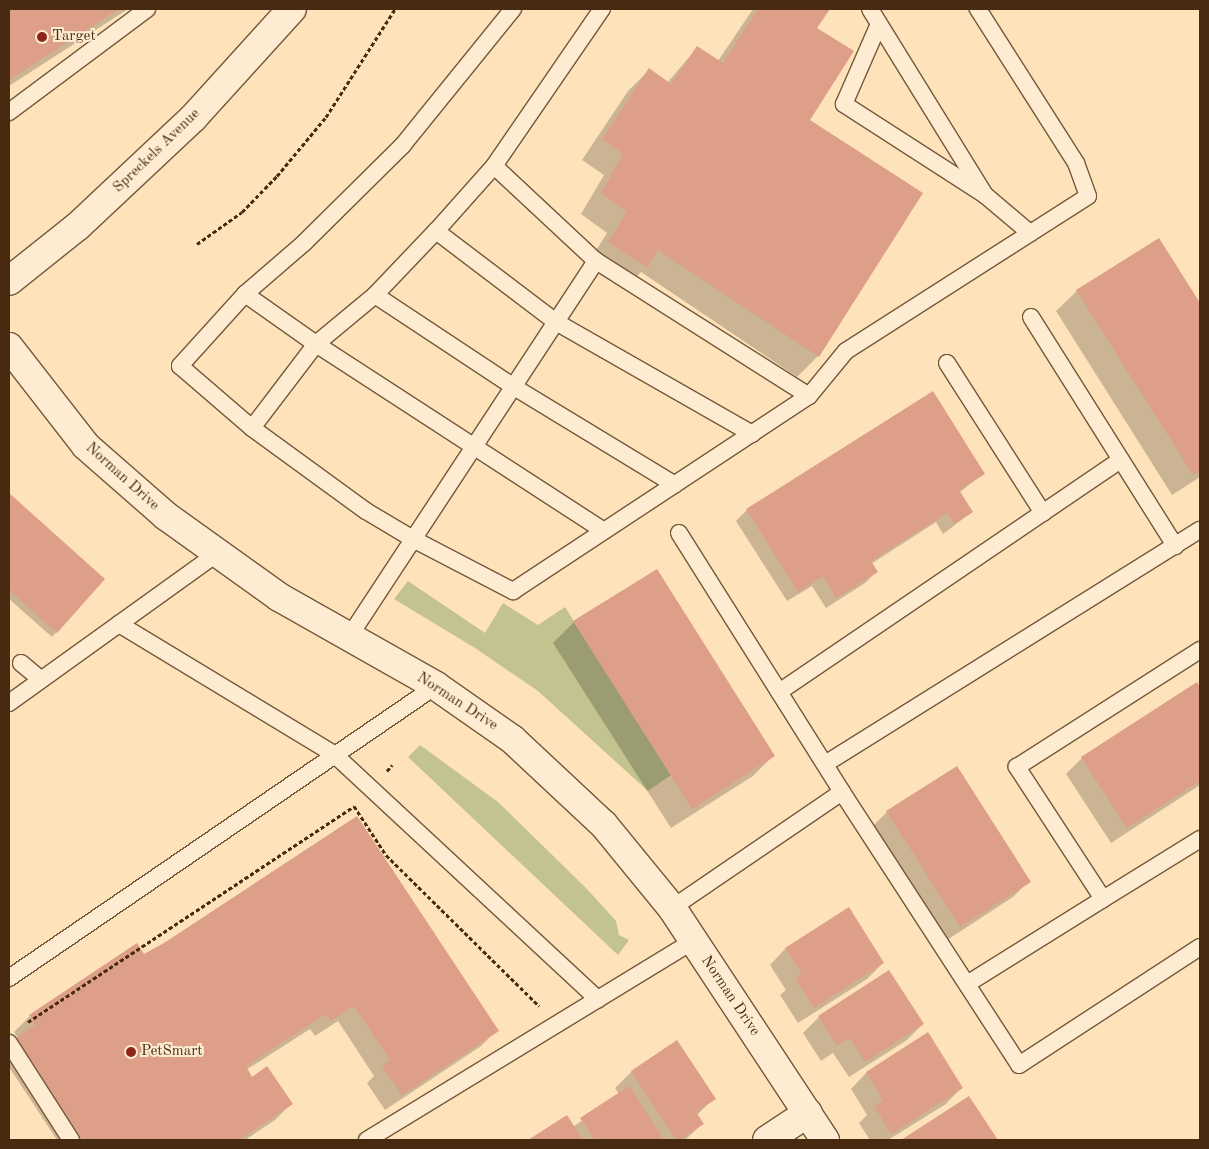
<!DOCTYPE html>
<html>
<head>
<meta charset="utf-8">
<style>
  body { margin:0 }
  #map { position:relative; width:1209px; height:1149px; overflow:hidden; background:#fee2ba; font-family:"Old Standard TT",serif }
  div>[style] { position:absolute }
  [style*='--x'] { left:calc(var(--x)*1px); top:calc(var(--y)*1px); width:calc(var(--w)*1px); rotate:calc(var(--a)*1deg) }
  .green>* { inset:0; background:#c2c38e }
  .shadow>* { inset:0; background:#0003 }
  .building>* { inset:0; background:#dd9f88 }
  .path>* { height:3px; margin-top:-1.5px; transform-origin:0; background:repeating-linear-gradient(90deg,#472a0f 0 4px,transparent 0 6.5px) }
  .roads { filter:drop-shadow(1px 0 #75583a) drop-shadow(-1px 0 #75583a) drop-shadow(0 1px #75583a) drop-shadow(0 -1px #75583a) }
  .lane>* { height:16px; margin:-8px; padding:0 8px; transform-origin:8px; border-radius:8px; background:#feecd2 }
  .street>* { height:28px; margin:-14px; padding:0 14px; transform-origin:14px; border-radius:14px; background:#feecd2 }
  .secondary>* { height:28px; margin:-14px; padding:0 14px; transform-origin:14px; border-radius:14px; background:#feecd2 }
  .dots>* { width:14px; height:14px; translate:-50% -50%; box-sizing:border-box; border:2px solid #feecd2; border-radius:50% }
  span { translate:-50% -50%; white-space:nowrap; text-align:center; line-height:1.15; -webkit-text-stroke:4px #feecd2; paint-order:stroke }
  .poi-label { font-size:15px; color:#472a0f }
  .left { translate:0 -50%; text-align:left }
  .street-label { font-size:15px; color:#472a0f }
  .frame { position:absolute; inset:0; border:10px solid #472a0f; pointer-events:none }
</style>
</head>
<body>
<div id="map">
  <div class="green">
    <div style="clip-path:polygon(408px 581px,485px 633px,503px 603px,538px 625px,565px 607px,671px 775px,648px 791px,538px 691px,475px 648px,394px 599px)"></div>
    <div style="clip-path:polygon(420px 745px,498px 802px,587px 889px,616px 921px,619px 935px,629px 940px,618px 955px,408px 757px)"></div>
  </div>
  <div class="shadow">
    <div style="clip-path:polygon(9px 9px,128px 9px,9px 86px)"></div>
    <div style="clip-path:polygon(753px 9px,828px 9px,816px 28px,808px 121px,818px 356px,797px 377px,641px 272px,626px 287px,588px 263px,607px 233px,581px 214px,604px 175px,582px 160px,628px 91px,649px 70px,667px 83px,697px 48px,718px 61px)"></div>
    <div style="clip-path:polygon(1159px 239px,1200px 306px,1200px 477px,1172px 495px,1056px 311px,1077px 291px)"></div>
    <div style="clip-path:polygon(932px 393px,983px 474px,960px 492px,972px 512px,943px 534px,936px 522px,871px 564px,876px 572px,865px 583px,826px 608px,812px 586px,787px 601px,736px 521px,747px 510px)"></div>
    <div style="clip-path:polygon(9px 495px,103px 579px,52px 637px,9px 599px)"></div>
    <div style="clip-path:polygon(657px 570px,773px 756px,753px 776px,671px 828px,553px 643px,574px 622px)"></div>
    <div style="clip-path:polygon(1197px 684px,1200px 690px,1200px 785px,1111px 843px,1066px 774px,1082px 758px)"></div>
    <div style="clip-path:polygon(887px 812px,1029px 881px,1013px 897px,944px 942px,871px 828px)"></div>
    <div style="clip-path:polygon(848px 909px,883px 963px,867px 979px,798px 1023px,780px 995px,786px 990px,770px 965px,785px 949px)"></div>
    <div style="clip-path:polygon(144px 956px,497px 1030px,481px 1046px,385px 1110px,367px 1083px,374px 1076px,338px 1021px,315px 1036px,310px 1029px,246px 1070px,252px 1078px,291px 1104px,275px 1120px,245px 1140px,57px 1140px,9px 1067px,9px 1047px,18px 1038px,14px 1032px,30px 1016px)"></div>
    <div style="clip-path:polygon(819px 1017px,923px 1024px,907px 1040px,849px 1077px,833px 1053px,821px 1061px,803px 1033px)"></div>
    <div style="clip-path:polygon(927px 1034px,961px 1088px,946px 1104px,888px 1140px,870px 1140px,859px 1123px,867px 1115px,851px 1089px,866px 1073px)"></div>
    <div style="clip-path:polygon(677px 1042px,714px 1098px,697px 1115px,702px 1124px,685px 1140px,530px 1140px,567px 1117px,573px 1127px,619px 1094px,615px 1088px,631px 1072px)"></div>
    <div style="clip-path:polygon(969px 1098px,997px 1140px,904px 1140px)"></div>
  </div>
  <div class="building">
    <div style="clip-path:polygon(9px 9px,119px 9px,9px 80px)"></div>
    <div style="clip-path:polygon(758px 9px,830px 9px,817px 28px,854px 51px,810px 120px,923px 193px,819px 357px,658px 250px,647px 268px,608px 242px,627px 212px,601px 193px,623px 154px,602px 139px,649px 68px,671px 84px,697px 46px,723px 63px)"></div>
    <div style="clip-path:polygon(1159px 238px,1200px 303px,1200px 471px,1193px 475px,1076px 290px)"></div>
    <div style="clip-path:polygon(933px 391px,985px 474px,959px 490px,973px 512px,954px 524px,947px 513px,871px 561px,878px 572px,836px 598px,823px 576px,798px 592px,746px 509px)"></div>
    <div style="clip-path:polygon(9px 493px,105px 579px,57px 633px,9px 590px)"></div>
    <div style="clip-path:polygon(657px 569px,775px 756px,692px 809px,573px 621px)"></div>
    <div style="clip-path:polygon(1197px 682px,1200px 687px,1200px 781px,1127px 828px,1081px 757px)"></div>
    <div style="clip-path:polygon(957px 766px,1031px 882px,960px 927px,886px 811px)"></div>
    <div style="clip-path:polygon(357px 816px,499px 1031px,402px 1095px,382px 1066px,390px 1060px,354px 1006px,331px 1021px,326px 1014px,246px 1066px,252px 1077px,267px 1066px,293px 1104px,239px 1140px,83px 1140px,16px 1038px,35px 1025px,29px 1015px,137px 943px,144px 954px,164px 943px)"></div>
    <div style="clip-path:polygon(849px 907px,884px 963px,814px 1008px,795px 978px,802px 974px,785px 948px)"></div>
    <div style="clip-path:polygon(889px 970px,924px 1024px,865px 1062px,850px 1038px,837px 1046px,818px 1016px)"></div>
    <div style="clip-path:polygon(928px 1032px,963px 1088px,891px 1134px,874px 1106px,883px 1100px,866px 1072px)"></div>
    <div style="clip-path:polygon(677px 1040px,716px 1099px,696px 1112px,704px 1124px,679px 1140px,676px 1140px,631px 1071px)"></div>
    <div style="clip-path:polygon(629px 1086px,664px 1140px,595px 1140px,580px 1118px)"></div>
    <div style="clip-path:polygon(969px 1096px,998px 1140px,901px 1140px)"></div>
    <div style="clip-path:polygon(567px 1115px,583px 1140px,528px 1140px)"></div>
  </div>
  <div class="path">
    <div style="--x:197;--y:244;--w:55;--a:-35.4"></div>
    <div style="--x:242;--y:212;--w:50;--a:-45.8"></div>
    <div style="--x:277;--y:176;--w:77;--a:-50.3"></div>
    <div style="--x:326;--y:117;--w:128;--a:-57.4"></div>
    <div style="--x:387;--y:771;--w:8;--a:-50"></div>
    <div style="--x:28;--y:1022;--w:391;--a:-33.5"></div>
    <div style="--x:354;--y:806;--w:59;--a:56.9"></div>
    <div style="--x:386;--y:855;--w:215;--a:44.6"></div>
  </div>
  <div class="roads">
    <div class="lane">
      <div style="--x:513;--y:9;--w:175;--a:129"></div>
      <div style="--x:403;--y:145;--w:139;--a:135.3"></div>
      <div style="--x:304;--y:243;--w:78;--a:139.2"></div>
      <div style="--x:245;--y:294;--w:97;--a:132.1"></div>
      <div style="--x:180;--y:366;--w:95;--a:40.7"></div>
      <div style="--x:252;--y:428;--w:141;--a:36.1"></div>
      <div style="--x:366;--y:511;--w:55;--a:30.8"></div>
      <div style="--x:413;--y:539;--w:113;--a:27.5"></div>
      <div style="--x:513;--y:591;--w:354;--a:-33.4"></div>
      <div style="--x:809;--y:396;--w:252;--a:-147.6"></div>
      <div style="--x:870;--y:9;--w:219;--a:58.3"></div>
      <div style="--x:985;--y:195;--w:168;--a:-147.2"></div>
      <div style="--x:844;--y:104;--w:87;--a:-66.4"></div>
      <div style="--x:9;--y:112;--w:172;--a:-36.7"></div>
      <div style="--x:494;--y:166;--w:87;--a:131.7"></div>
      <div style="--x:436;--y:231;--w:151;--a:37.2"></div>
      <div style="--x:556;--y:322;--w:226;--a:29.7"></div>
      <div style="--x:985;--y:195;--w:59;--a:40.2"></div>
      <div style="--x:245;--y:294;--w:87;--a:35.2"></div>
      <div style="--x:316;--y:344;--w:343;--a:33"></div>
      <div style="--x:375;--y:295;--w:167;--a:33.5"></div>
      <div style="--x:514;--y:387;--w:188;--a:31.3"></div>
      <div style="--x:1031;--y:317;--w:271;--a:57.8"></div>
      <div style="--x:947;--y:363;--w:178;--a:57.4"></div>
      <div style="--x:809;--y:396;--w:58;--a:-50.6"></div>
      <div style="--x:846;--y:351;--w:287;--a:-32.6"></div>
      <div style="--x:1088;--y:196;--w:35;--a:-110"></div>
      <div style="--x:1076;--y:163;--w:183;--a:-122.5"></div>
      <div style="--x:252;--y:428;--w:106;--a:-52.7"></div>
      <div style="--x:316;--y:344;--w:77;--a:-39.7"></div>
      <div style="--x:375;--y:295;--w:88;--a:-46.4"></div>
      <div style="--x:679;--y:533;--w:306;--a:57.8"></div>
      <div style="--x:119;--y:624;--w:253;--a:31.2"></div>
      <div style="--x:335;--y:755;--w:359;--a:42.9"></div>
      <div style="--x:349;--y:637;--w:450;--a:-56.7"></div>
      <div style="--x:596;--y:261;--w:139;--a:-137"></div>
      <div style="--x:494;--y:166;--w:191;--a:-55.5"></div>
      <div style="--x:21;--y:663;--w:26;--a:40"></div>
      <div style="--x:779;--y:692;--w:413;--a:-34.2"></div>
      <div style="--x:9;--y:703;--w:257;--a:-35.7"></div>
      <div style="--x:825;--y:764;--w:442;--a:-32"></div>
      <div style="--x:1103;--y:899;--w:114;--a:-31.7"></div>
      <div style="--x:672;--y:908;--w:206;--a:-34.3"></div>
      <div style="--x:842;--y:792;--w:325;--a:57"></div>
      <div style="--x:1019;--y:1065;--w:216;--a:-33.1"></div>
      <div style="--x:9;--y:978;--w:517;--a:-34.37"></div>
      <div style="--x:967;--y:984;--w:160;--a:-32"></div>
      <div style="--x:1103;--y:899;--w:158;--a:-123.1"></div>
      <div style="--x:1017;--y:767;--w:217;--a:-32.6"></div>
      <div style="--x:9;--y:1043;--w:115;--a:57.4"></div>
      <div style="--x:367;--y:1140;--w:382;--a:-31.4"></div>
    </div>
    <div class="street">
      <div style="--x:9;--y:347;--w:125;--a:52.1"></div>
      <div style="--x:86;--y:446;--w:106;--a:41.2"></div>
      <div style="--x:166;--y:516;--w:139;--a:35.6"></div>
      <div style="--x:279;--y:597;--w:180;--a:29.5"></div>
      <div style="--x:436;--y:686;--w:93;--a:34.9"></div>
      <div style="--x:512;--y:739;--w:126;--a:43.1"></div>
      <div style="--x:604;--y:825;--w:107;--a:50.7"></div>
      <div style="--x:672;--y:908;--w:278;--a:56.6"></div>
      <div style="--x:767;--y:1140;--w:49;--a:-33.4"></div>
    </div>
    <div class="secondary">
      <div style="--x:9;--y:281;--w:88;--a:-38.6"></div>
      <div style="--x:78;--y:226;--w:158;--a:-43.2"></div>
      <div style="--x:193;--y:118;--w:147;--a:-47.8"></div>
    </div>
  </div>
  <div class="dots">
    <div style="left:42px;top:37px;background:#8f2418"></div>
    <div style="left:131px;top:1052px;background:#8f2418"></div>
  </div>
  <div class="poi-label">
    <span class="left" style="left:52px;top:37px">Target</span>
    <span class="left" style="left:141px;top:1052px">PetSmart</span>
  </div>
  <div class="street-label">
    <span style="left:157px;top:151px;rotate:-44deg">Spreckels Avenue</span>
    <span style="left:122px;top:477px;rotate:42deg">Norman Drive</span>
    <span style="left:457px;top:702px;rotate:33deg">Norman Drive</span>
    <span style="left:730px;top:996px;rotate:56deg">Norman Drive</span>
  </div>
  <div class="frame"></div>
</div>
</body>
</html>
